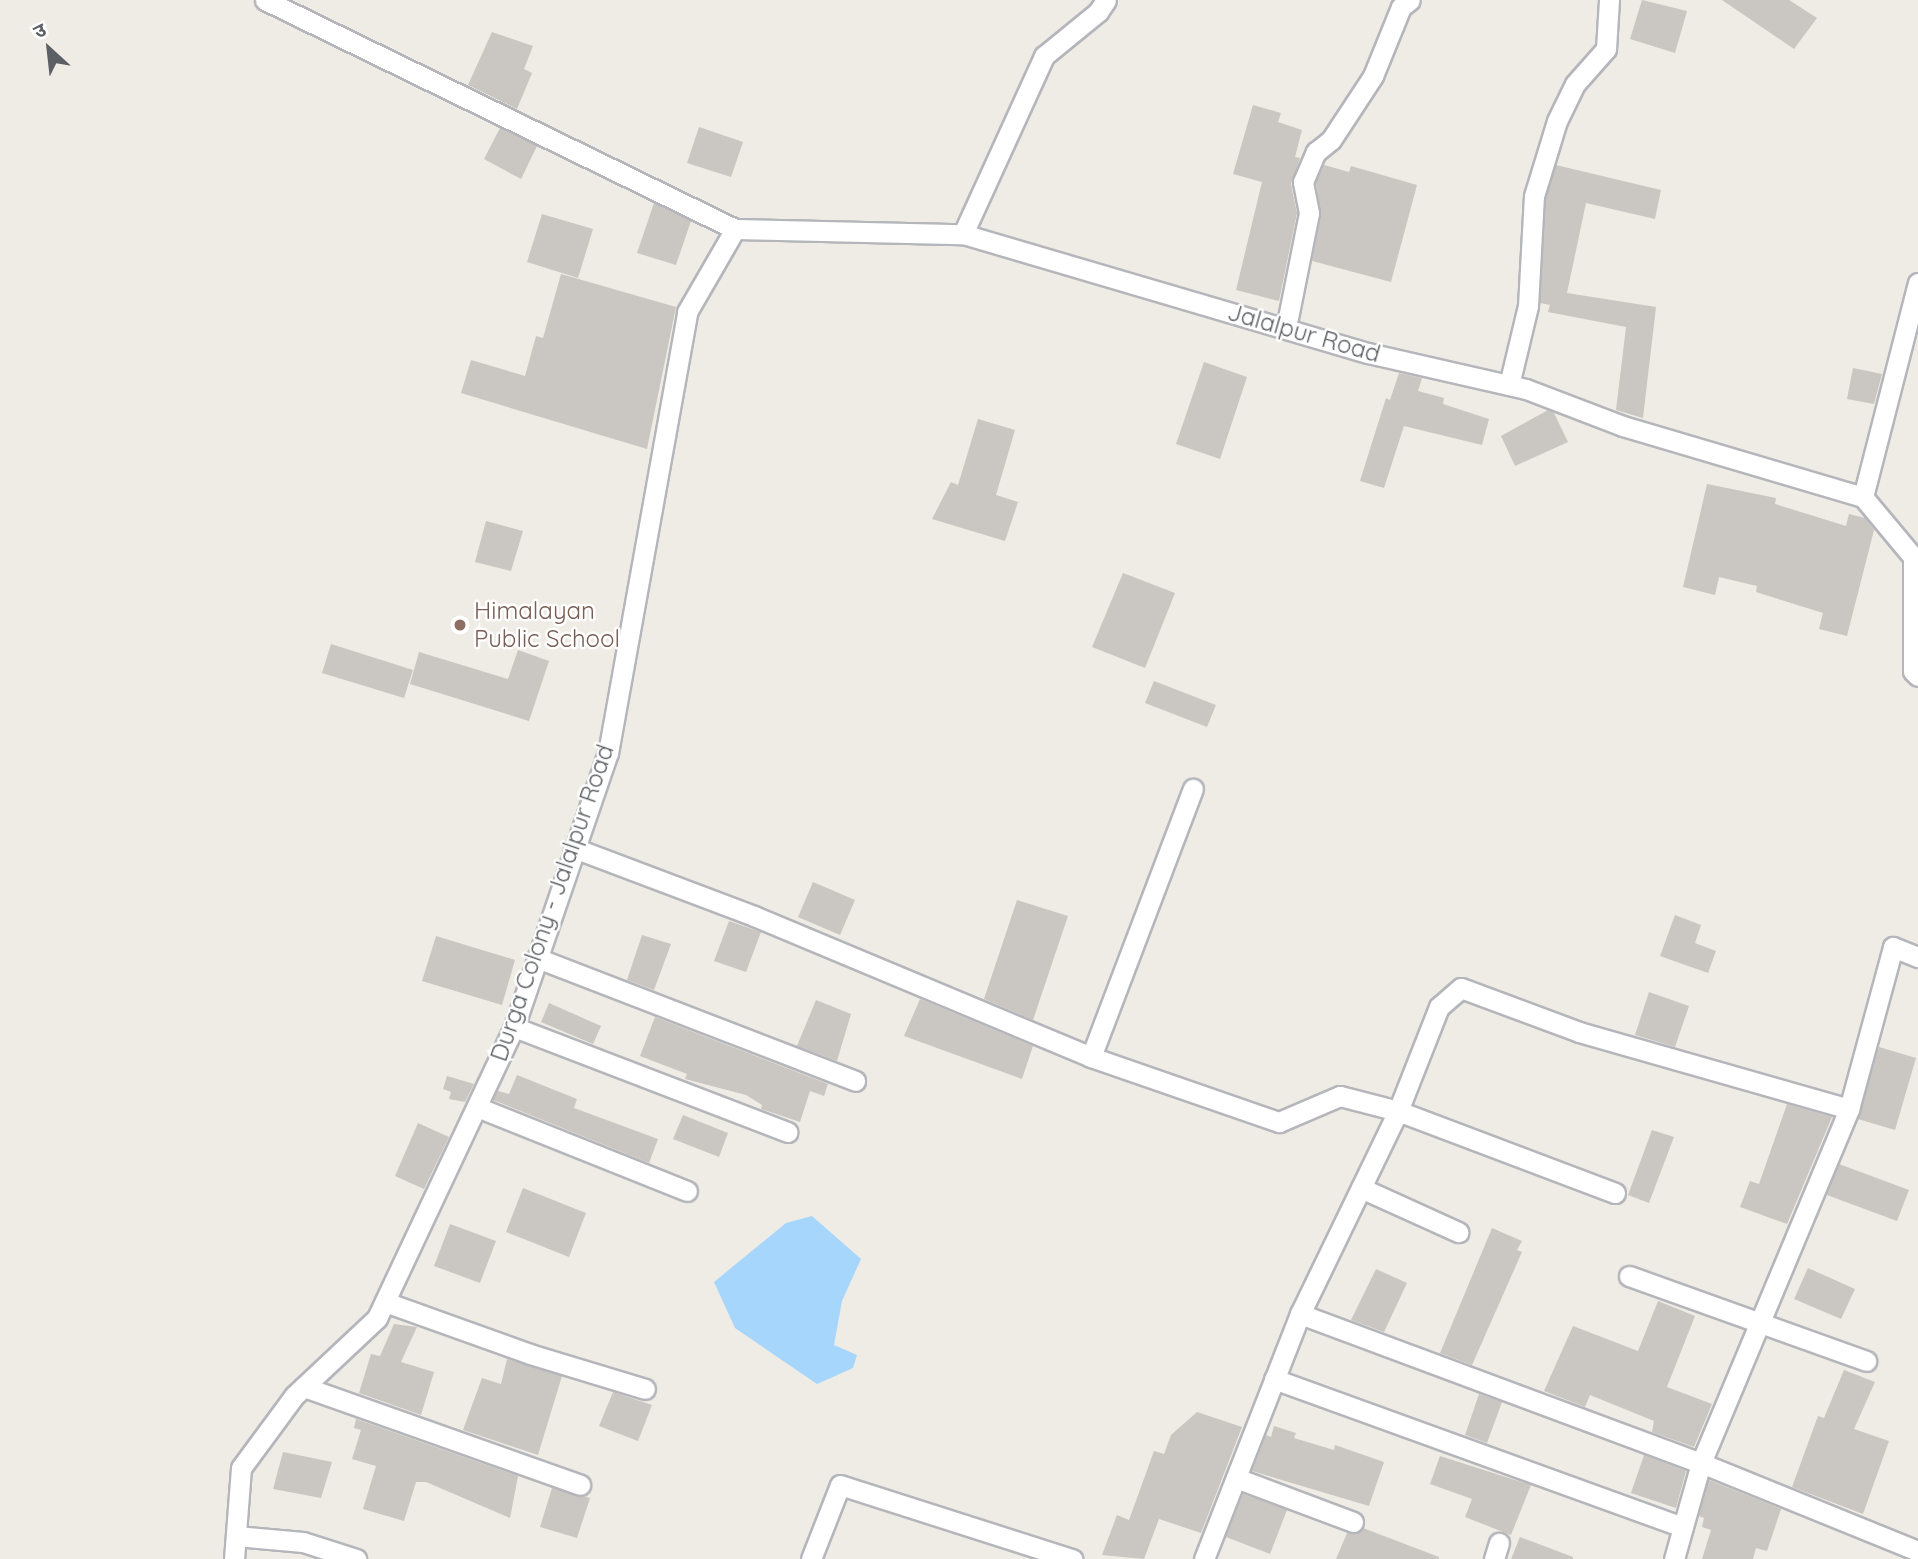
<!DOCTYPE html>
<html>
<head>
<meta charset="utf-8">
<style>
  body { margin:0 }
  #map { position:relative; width:1918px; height:1559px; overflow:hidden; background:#eeece4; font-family:Quicksand,"Noto Sans Devanagari",sans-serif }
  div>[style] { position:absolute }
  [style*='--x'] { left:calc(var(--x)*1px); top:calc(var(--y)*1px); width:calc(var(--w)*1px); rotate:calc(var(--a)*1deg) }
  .water>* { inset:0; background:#a6d6fc }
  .building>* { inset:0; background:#cac6c1 }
  .roads { filter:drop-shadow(2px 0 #b4b6bb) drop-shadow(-2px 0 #b4b6bb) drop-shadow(0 2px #b4b6bb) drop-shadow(0 -2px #b4b6bb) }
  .street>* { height:19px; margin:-9.5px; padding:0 9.5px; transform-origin:9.5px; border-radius:9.5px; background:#fff }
  .dots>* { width:19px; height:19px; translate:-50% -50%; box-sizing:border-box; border:4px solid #fff; border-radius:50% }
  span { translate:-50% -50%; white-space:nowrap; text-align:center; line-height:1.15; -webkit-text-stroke:5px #fff; paint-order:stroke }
  .street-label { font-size:24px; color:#5c5f64 }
  .education-label { font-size:24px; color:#785e54 }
  .left { translate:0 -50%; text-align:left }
  .north { position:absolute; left:14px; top:14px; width:70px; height:70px; -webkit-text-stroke:5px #fff; paint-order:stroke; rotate:333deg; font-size:19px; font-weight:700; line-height:28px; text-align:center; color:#5c5f64 }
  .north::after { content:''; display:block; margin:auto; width:24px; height:32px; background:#5c5f64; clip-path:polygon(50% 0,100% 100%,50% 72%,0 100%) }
</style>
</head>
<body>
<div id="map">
  <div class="water">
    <div style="clip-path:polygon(812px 1216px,861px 1259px,842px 1301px,834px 1345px,857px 1355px,853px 1368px,817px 1384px,735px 1328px,714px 1282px,786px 1223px)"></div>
  </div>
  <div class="building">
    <div style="clip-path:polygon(1642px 0,1687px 11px,1675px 53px,1630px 39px)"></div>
    <div style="clip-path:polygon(1722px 0,1789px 0,1817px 18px,1794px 49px)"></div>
    <div style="clip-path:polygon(492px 32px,533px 46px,524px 69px,532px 73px,517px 109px,468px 85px)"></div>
    <div style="clip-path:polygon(1253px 105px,1281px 113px,1278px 122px,1302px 130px,1295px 157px,1300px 158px,1291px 184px,1297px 213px,1279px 301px,1236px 290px,1262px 182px,1233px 174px)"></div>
    <div style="clip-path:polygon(699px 127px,743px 142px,731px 177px,687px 163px)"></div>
    <div style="clip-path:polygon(500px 128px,537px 146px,521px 179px,484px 159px)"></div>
    <div style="clip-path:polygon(1324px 165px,1349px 172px,1351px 166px,1417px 185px,1391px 282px,1312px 261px,1321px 215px,1316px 183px)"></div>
    <div style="clip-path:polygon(1556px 165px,1661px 190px,1655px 219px,1586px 203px,1567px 293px,1656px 307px,1643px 418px,1616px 410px,1626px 327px,1548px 312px,1550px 305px,1540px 303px,1546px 198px)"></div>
    <div style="clip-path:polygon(654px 203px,691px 221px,676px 265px,637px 253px)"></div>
    <div style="clip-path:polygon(542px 214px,593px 229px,578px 278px,527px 262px)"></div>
    <div style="clip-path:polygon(561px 274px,676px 307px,647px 449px,461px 393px,471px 360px,525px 376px,536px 336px,543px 338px)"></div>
    <div style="clip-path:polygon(1204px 362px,1247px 377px,1220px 459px,1176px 444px)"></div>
    <div style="clip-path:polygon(1853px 368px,1882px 374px,1874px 404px,1847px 399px)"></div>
    <div style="clip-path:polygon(1399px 373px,1422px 378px,1418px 391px,1444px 398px,1443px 404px,1489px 419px,1482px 445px,1404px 426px,1384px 488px,1360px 481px,1386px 398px,1390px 400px)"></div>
    <div style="clip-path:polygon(1548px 410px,1554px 413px,1568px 442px,1515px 466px,1501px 436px)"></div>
    <div style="clip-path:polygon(978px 419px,1015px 430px,996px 495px,1018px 502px,1005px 541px,932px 519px,951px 482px,958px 485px)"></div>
    <div style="clip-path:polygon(1707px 484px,1776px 498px,1775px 504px,1846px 526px,1849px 514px,1865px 518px,1874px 530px,1847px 636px,1819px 629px,1823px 613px,1756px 592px,1757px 586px,1719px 577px,1715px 595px,1683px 587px)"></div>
    <div style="clip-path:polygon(486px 521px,523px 531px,511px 571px,475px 562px)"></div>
    <div style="clip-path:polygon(1123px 573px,1175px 593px,1145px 668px,1092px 647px)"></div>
    <div style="clip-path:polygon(331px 644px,413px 670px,404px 698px,322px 673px)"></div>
    <div style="clip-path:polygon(518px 650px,549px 661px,529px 721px,410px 684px,419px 652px,508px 679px)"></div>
    <div style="clip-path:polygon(1154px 681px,1216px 705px,1207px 727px,1145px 703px)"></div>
    <div style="clip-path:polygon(813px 882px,855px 900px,840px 935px,798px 917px)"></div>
    <div style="clip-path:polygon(1017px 900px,1068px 916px,1033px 1020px,984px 999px)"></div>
    <div style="clip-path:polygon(1675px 915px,1701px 925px,1695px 943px,1716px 951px,1708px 973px,1660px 956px)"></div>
    <div style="clip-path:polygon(729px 921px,761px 932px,746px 972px,714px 961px)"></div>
    <div style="clip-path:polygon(642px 935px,671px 944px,654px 990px,627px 980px)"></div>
    <div style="clip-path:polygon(436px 936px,515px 960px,502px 1005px,422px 981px)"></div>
    <div style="clip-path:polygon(1649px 992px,1689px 1006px,1675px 1047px,1635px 1035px)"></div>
    <div style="clip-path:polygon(920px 999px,1033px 1046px,1022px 1079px,904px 1036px)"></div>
    <div style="clip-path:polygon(816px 1000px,851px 1014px,837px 1061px,797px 1046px)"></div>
    <div style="clip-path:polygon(549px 1003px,601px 1026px,593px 1044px,541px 1022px)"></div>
    <div style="clip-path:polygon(655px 1017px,828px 1084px,824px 1096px,810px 1091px,800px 1122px,761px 1109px,762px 1105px,746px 1095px,685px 1079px,687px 1074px,640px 1056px)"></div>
    <div style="clip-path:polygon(1879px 1047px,1916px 1058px,1895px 1130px,1858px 1119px)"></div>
    <div style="clip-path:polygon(517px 1075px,577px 1099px,574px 1108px,658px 1139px,649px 1163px,493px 1100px,498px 1091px,509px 1094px)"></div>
    <div style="clip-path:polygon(447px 1076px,474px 1084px,465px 1102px,449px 1099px,451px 1092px,443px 1089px)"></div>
    <div style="clip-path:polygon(1787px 1104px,1832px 1117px,1787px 1224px,1740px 1207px,1750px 1181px,1759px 1184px)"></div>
    <div style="clip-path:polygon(683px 1115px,728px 1133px,719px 1157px,673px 1139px)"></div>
    <div style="clip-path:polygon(418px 1123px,449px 1137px,424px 1189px,395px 1176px)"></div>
    <div style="clip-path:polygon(1652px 1130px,1674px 1137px,1649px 1203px,1628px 1195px)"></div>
    <div style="clip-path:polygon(1839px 1164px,1909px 1190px,1897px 1221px,1827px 1195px)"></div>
    <div style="clip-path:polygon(523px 1188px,586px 1213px,569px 1257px,506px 1232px)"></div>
    <div style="clip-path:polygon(450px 1224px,496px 1241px,480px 1283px,434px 1266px)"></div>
    <div style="clip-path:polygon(1492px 1228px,1522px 1241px,1517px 1250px,1522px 1252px,1472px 1365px,1440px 1353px)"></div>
    <div style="clip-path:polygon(1808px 1268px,1855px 1289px,1841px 1319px,1794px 1299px)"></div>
    <div style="clip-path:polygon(1376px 1269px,1407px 1283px,1384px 1332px,1351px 1320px)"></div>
    <div style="clip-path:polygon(1658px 1301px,1695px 1316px,1667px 1387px,1712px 1404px,1694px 1447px,1652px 1432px,1654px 1421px,1590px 1395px,1585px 1407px,1544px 1391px,1573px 1326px,1638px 1351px)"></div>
    <div style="clip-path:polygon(394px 1324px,417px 1327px,401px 1362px,434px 1372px,421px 1415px,359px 1393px,371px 1354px,380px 1356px)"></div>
    <div style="clip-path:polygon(507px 1359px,562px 1376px,538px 1455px,463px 1430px,482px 1378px,501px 1384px)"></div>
    <div style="clip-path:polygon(1844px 1370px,1875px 1382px,1854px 1429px,1889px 1441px,1863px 1514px,1792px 1487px,1818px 1416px,1824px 1418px)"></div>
    <div style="clip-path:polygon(613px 1392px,652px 1405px,638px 1441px,599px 1426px)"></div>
    <div style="clip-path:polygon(1479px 1394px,1502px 1402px,1487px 1443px,1465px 1435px)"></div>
    <div style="clip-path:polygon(1197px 1412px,1242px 1427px,1201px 1533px,1159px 1519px,1144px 1559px,1102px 1555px,1117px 1515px,1129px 1520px,1154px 1451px,1164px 1454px,1171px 1435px)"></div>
    <div style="clip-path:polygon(356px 1419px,518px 1476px,510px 1518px,426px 1482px,416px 1482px,404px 1521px,363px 1509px,376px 1466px,352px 1459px,361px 1430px,354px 1428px)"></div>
    <div style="clip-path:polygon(1274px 1426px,1296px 1433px,1294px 1438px,1334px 1450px,1335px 1445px,1384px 1462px,1369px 1506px,1252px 1471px,1266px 1435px,1271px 1437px)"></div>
    <div style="clip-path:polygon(283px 1452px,332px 1462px,321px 1498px,273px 1489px)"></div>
    <div style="clip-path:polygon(1644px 1455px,1686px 1471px,1676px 1508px,1631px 1493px)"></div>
    <div style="clip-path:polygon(1440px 1456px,1531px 1485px,1511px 1535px,1465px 1517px,1472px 1499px,1430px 1484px)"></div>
    <div style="clip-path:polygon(1709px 1480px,1781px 1509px,1767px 1551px,1756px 1548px,1753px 1559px,1702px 1559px,1711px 1530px,1702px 1527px,1704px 1518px,1699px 1516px)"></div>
    <div style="clip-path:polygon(552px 1488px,590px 1498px,577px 1538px,540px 1527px)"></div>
    <div style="clip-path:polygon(1243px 1494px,1287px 1510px,1270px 1554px,1226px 1537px)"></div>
    <div style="clip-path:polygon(1363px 1528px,1439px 1557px,1439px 1559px,1336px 1559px,1347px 1533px,1356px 1534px)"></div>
    <div style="clip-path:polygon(1520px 1537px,1573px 1557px,1573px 1559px,1511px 1559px)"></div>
  </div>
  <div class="roads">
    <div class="street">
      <div style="--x:265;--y:0;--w:523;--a:25.98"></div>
      <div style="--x:735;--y:229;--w:228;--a:1.3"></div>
      <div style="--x:963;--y:234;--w:422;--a:16.4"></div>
      <div style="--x:1368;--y:353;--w:162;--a:12.8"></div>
      <div style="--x:1526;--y:389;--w:104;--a:20.9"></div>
      <div style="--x:1623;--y:426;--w:250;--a:16.5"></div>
      <div style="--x:963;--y:234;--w:196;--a:-65.5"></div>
      <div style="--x:1044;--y:56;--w:70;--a:-39.2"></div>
      <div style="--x:1098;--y:12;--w:14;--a:-56"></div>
      <div style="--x:1288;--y:318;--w:107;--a:-78.7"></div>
      <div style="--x:1309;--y:213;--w:32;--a:-101"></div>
      <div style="--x:1303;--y:182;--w:33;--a:-67"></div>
      <div style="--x:1316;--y:152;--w:19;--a:-39"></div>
      <div style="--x:1331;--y:140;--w:77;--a:-56.7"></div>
      <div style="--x:1373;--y:76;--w:74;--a:-67.9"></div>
      <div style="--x:1401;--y:7;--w:11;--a:-38"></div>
      <div style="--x:1509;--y:385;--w:81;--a:-76.5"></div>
      <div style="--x:1528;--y:306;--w:110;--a:-86.9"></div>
      <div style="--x:1534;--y:196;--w:78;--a:-73"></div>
      <div style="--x:1557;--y:121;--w:41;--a:-64.1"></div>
      <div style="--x:1575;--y:84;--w:47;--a:-48.5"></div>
      <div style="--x:1606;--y:49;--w:49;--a:-86.5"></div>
      <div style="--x:1863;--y:497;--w:221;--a:-75.6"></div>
      <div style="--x:1863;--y:497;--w:78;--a:50.2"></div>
      <div style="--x:1913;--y:557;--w:114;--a:90"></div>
      <div style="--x:1913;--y:671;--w:7;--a:45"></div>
      <div style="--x:574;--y:848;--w:192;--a:20.7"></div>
      <div style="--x:754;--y:916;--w:365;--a:22.7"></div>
      <div style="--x:1091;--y:1057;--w:199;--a:19.1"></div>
      <div style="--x:1279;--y:1122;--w:66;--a:-23.1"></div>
      <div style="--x:1340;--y:1096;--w:60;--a:14.5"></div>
      <div style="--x:1398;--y:1111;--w:232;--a:20.7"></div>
      <div style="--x:537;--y:958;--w:341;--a:21.1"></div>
      <div style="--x:514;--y:1027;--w:293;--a:21"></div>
      <div style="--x:1091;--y:1057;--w:287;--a:-69.2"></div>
      <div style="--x:477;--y:1107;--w:226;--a:21.8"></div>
      <div style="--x:1361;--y:1188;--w:107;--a:24.4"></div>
      <div style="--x:1629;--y:1276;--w:252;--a:19.7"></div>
      <div style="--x:385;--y:1302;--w:154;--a:19.7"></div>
      <div style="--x:530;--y:1354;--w:120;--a:16.9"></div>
      <div style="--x:1300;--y:1314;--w:225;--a:-64.2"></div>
      <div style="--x:1398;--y:1111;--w:112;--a:-68.5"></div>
      <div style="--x:1439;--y:1007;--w:29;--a:-41"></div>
      <div style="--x:1461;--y:988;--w:126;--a:20.4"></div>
      <div style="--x:1579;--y:1032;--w:281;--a:15.9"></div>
      <div style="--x:1274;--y:1379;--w:435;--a:19.9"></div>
      <div style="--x:304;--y:1387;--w:293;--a:19.5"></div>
      <div style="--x:1236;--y:1478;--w:125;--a:20.6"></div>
      <div style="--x:236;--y:1536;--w:67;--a:5.1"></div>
      <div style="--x:303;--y:1542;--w:56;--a:17.8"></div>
      <div style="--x:234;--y:1559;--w:91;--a:-85.6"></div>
      <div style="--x:241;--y:1468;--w:89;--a:-53.6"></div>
      <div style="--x:294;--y:1396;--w:114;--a:-43.2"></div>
      <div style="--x:377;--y:1318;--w:322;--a:-64.8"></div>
      <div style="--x:514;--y:1027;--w:290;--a:-71.1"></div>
      <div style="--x:608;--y:753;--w:448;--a:-79.8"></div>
      <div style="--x:687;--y:312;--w:96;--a:-60"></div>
      <div style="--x:811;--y:1559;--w:79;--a:-68.6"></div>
      <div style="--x:840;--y:1485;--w:244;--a:17.7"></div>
      <div style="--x:1204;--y:1559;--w:263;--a:-68.6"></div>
      <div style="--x:1300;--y:1314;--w:428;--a:20.4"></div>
      <div style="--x:1701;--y:1463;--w:234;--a:22.1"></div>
      <div style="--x:1494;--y:1559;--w:17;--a:-73"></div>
      <div style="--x:1674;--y:1559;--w:100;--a:-74.3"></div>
      <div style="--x:1701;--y:1463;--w:384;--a:-67.3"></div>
      <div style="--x:1849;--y:1109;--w:168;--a:-74.8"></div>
      <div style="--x:1893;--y:947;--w:27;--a:22"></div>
    </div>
  </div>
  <div class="dots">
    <div style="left:460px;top:625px;background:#8d6e63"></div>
  </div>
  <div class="street-label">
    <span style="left:1304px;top:333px;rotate:16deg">Jalalpur Road</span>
    <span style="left:552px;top:903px;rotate:-71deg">Durga Colony - Jalalpur Road</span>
  </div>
  <div class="education-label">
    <span class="left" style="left:474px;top:625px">Himalayan<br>Public School</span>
  </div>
  <div class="north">उ</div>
</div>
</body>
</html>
